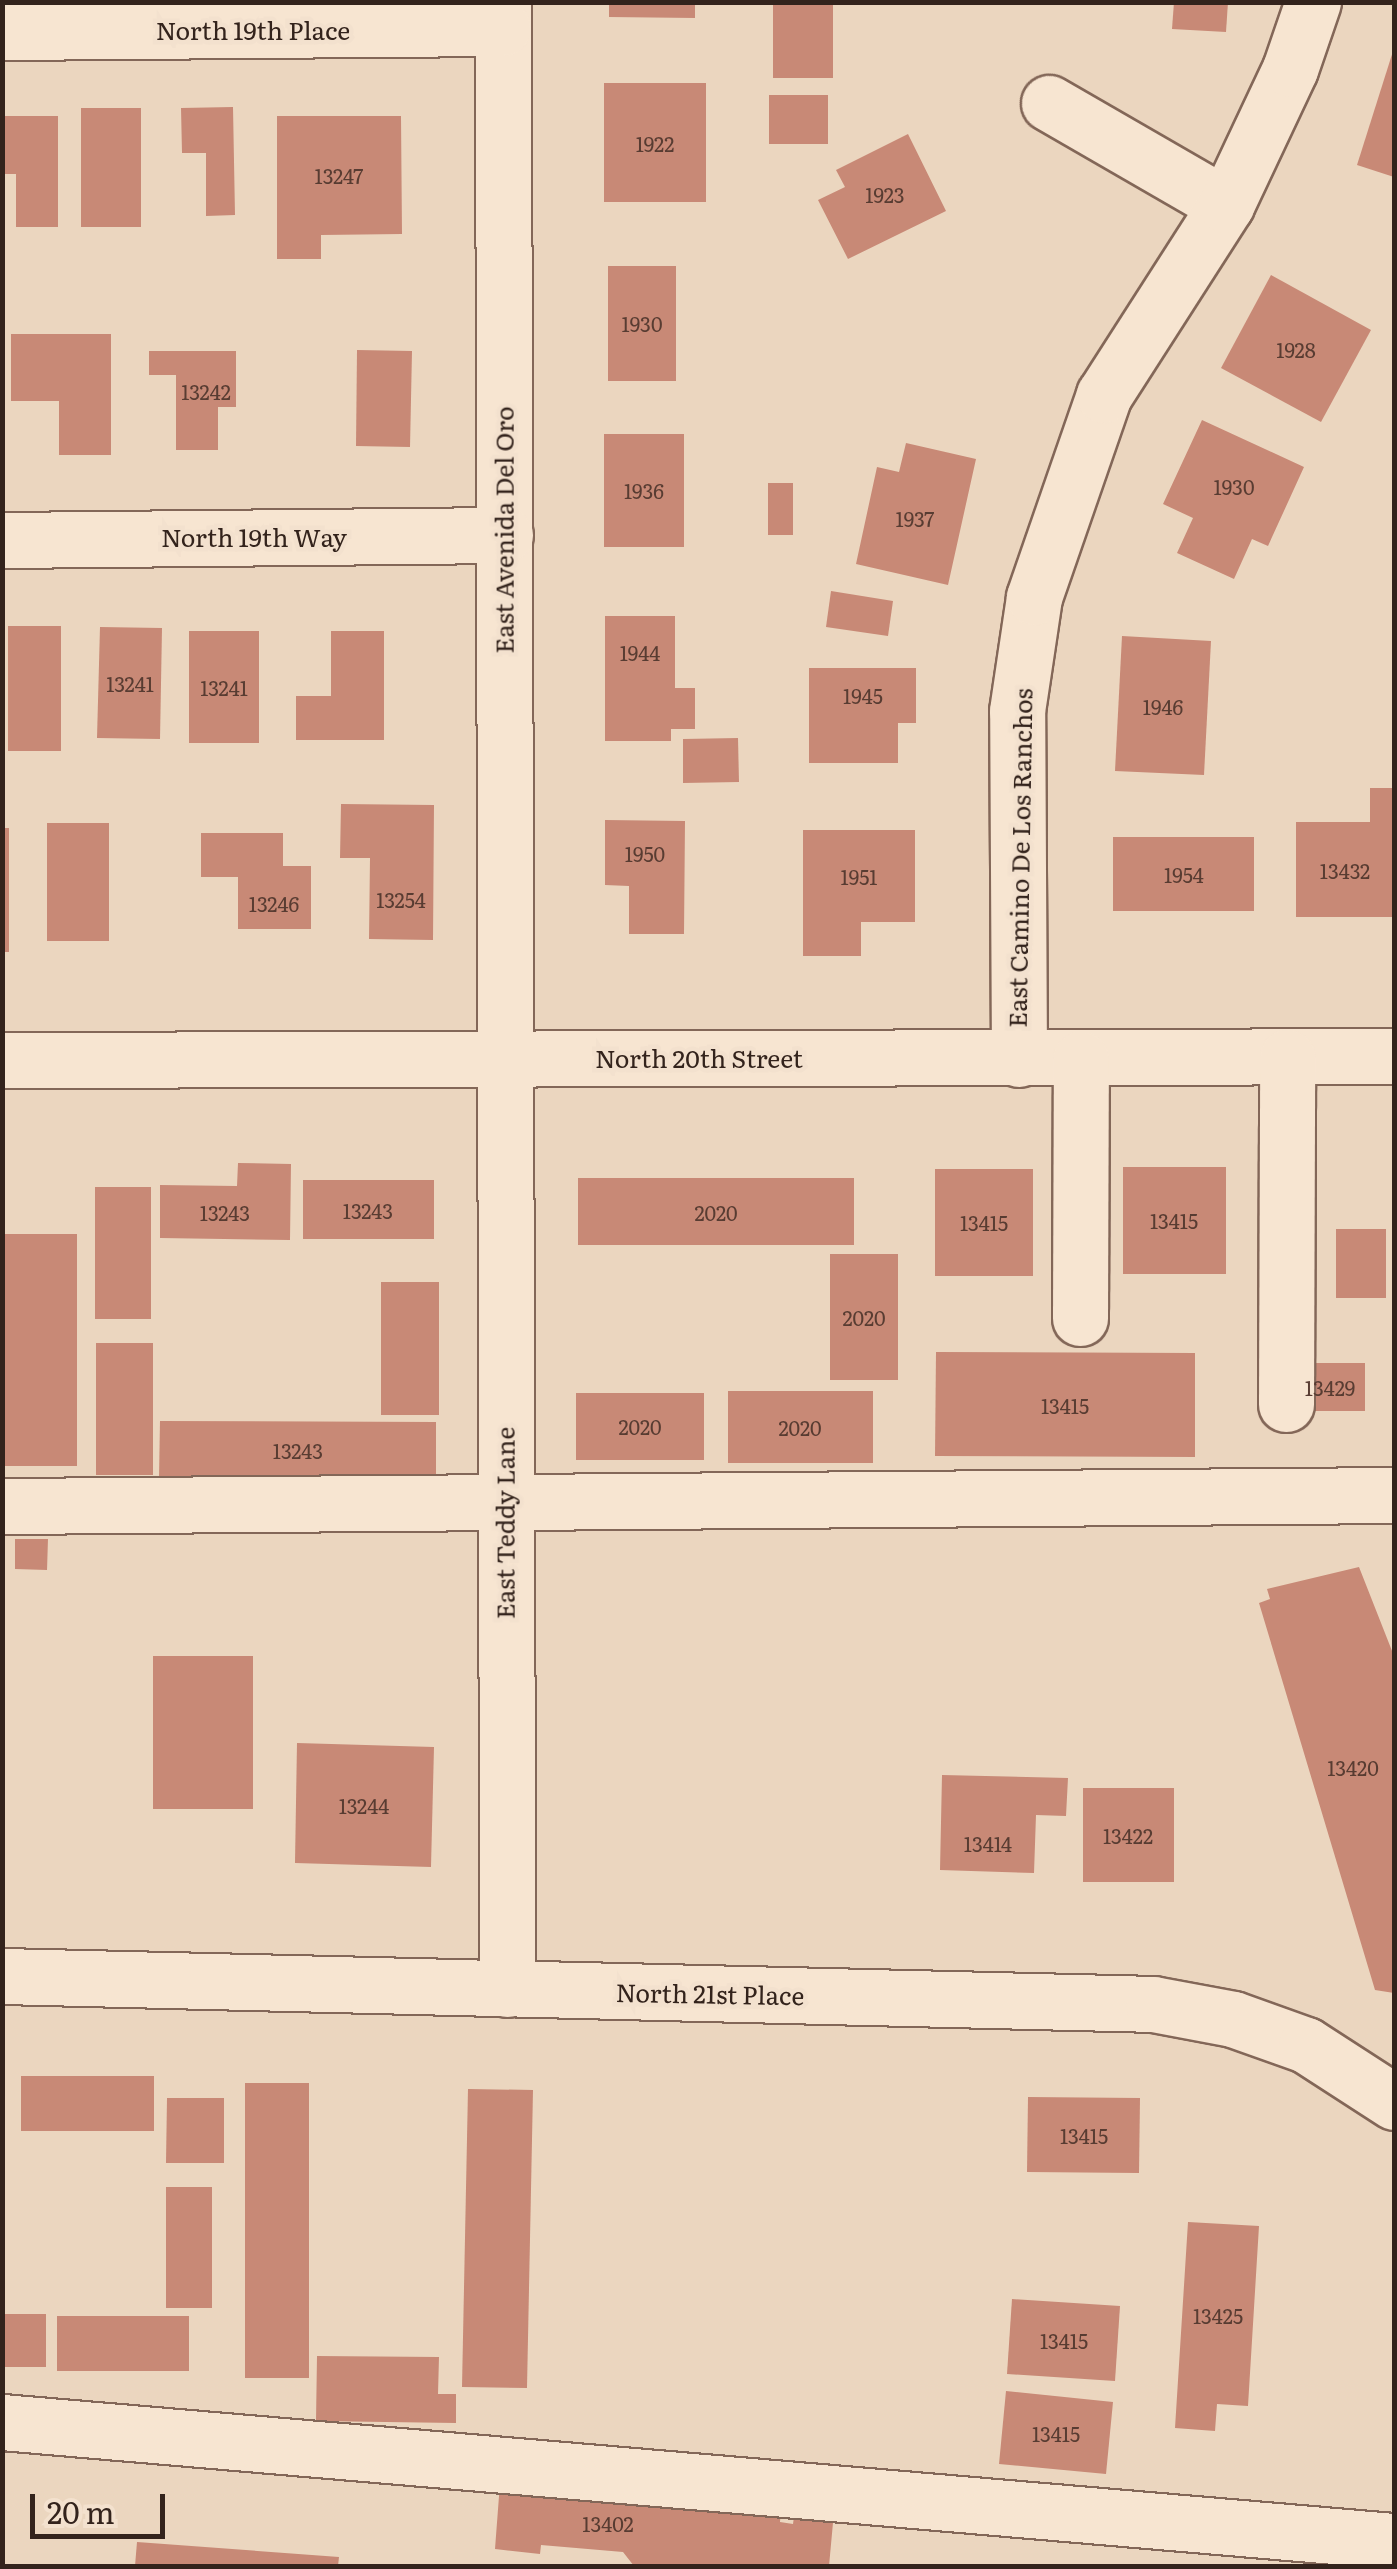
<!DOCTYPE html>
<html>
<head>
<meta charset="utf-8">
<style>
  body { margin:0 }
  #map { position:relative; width:1397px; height:2569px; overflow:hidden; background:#ebd6bf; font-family:Literata,serif }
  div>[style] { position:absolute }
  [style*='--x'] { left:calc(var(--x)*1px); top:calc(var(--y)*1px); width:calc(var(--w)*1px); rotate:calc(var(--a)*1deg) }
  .building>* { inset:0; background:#c88976 }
  .roads { filter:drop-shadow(2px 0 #836758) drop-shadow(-2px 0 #836758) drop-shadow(0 2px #836758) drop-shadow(0 -2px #836758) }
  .minor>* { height:55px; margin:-27.5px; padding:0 27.5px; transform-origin:27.5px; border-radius:27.5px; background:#f7e5d1 }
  span { translate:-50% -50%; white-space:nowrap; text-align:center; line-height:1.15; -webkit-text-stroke:9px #f3e1ce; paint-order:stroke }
  .number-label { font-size:20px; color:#583c32 }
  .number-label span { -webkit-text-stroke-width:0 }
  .street-label { font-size:25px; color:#33231c }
  .frame { position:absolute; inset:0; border:5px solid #33231c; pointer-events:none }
  .scale { position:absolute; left:30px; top:2494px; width:135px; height:45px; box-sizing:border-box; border:5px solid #33231c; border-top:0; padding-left:12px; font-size:30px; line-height:35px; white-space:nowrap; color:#33231c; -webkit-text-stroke:8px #f3e1ce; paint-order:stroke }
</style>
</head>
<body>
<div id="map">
  <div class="building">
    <div style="clip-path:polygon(609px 2px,695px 2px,695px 18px,609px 17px)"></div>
    <div style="clip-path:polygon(773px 2px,833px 2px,833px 78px,773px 78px)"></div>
    <div style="clip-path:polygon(1174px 2px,1228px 2px,1226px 32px,1172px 29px)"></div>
    <div style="clip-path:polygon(1394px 48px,1394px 177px,1357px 165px)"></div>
    <div style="clip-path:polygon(604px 83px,706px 83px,706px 202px,604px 202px)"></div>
    <div style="clip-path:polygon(769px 95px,828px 95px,828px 144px,769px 144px)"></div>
    <div style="clip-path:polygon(233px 107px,235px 215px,206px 216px,206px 153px,182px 153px,181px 108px)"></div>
    <div style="clip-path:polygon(81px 108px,141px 108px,141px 227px,81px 227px)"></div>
    <div style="clip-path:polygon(2px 116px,58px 116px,58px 227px,16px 227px,16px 174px,2px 174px)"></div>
    <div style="clip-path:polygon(277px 116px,401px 116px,402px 234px,321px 235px,321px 259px,277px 259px)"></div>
    <div style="clip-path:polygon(908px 134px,946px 211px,848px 259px,818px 200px,845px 187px,836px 170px)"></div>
    <div style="clip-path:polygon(608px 266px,676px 266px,676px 381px,608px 381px)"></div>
    <div style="clip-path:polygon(1271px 275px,1371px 330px,1321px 422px,1221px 368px)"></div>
    <div style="clip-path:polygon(11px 334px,111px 334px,111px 455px,59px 455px,59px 401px,11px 401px)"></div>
    <div style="clip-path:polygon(357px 350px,412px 351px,410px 447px,356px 446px)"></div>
    <div style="clip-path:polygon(149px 351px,236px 351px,236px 407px,218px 407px,218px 450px,176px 450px,176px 375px,149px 375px)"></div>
    <div style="clip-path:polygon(1202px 420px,1304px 467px,1268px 546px,1252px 539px,1234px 579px,1177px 553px,1193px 518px,1163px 504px)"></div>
    <div style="clip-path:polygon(604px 434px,684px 434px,684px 547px,604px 547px)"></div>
    <div style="clip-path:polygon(906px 443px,976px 459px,948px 585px,856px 564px,877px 467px,899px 472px)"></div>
    <div style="clip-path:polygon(768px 483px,793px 483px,793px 535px,768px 535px)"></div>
    <div style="clip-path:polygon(831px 591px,893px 601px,888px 636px,826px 627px)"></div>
    <div style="clip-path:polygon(605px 616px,675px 616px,675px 688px,695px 688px,695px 729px,671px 729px,671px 741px,605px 741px)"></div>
    <div style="clip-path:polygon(8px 626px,61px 626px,61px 751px,8px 751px)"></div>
    <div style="clip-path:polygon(100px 627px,162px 628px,160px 739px,97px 738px)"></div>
    <div style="clip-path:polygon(189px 631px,259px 631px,259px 743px,189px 743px)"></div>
    <div style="clip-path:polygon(331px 631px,384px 631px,384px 740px,296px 740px,296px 696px,331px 696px)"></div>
    <div style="clip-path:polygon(1122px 636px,1211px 641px,1204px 775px,1115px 771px)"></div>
    <div style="clip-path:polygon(809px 668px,916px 668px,916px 723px,898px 723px,898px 763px,809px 763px)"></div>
    <div style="clip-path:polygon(738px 738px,739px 782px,683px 783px,683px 739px)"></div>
    <div style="clip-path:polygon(1370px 788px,1394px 788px,1394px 917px,1296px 917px,1296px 822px,1370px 822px)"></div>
    <div style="clip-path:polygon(341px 804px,434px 805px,433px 940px,369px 939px,370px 858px,340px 858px)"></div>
    <div style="clip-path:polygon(605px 820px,685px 821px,684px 934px,629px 934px,629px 886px,605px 885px)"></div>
    <div style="clip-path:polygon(47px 823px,109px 823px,109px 941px,47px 941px)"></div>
    <div style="clip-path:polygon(2px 828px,9px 828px,9px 952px,2px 952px)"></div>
    <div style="clip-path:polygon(803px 830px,915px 830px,915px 922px,861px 922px,861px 956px,803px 956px)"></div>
    <div style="clip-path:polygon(201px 833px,283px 833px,283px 866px,311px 866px,311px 929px,238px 929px,238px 877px,201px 877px)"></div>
    <div style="clip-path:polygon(1113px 837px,1254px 837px,1254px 911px,1113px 911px)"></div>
    <div style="clip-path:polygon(238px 1163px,291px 1164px,290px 1240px,160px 1238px,160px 1185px,237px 1186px)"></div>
    <div style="clip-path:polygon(1123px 1167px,1226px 1167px,1226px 1274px,1123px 1274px)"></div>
    <div style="clip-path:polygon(935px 1169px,1033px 1169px,1033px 1276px,935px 1276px)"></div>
    <div style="clip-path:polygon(578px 1178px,854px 1178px,854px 1245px,578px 1245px)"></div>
    <div style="clip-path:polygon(303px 1180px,434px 1180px,434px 1239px,303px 1239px)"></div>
    <div style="clip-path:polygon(95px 1187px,151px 1187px,151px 1319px,95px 1319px)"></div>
    <div style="clip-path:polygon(1336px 1229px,1386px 1229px,1386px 1298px,1336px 1298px)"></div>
    <div style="clip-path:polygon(2px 1234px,77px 1234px,77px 1466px,2px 1466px)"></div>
    <div style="clip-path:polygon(830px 1254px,898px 1254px,898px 1380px,830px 1380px)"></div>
    <div style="clip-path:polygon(381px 1282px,439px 1282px,439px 1415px,381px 1415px)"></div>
    <div style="clip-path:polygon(96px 1343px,153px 1343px,153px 1475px,96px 1475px)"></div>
    <div style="clip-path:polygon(936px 1352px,1195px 1353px,1195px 1457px,935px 1456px)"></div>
    <div style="clip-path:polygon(1295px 1363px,1365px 1363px,1365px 1411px,1295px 1411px)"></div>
    <div style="clip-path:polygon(728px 1391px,873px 1391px,873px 1463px,728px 1463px)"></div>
    <div style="clip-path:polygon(576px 1393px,704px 1393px,704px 1460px,576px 1460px)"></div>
    <div style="clip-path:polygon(160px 1421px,436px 1422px,436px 1479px,159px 1479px)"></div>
    <div style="clip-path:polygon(15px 1539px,48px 1539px,47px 1570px,15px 1569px)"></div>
    <div style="clip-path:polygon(1359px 1567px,1394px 1656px,1394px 1993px,1375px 1990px,1259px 1603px,1270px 1599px,1267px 1589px)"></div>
    <div style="clip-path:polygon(153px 1656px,253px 1656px,253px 1809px,153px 1809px)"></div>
    <div style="clip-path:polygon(297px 1743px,434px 1747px,431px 1867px,295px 1863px)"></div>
    <div style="clip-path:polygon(942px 1775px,1068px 1778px,1066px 1816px,1036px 1815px,1034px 1873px,940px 1870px)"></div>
    <div style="clip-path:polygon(1083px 1788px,1174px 1788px,1174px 1882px,1083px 1882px)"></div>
    <div style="clip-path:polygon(21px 2076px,154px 2076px,154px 2131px,21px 2131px)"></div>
    <div style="clip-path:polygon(245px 2083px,309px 2083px,309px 2378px,245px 2378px)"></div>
    <div style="clip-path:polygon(468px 2089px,533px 2090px,527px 2388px,462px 2387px)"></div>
    <div style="clip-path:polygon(1028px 2097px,1140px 2098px,1139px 2173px,1027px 2172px)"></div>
    <div style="clip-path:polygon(167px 2098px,224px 2098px,224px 2163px,166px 2163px)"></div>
    <div style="clip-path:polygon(166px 2187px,212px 2187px,212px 2308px,166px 2308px)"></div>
    <div style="clip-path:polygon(1188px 2222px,1259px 2226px,1248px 2406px,1217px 2404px,1215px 2431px,1175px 2428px)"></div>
    <div style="clip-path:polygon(1012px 2299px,1120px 2306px,1115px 2381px,1007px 2374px)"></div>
    <div style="clip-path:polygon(2px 2314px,46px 2314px,46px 2367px,2px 2367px)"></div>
    <div style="clip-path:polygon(57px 2316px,189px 2316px,189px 2371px,57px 2371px)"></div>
    <div style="clip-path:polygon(317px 2356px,439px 2357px,438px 2394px,456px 2394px,456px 2423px,316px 2421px)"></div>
    <div style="clip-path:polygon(1006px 2391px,1113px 2402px,1106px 2474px,999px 2464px)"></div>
    <div style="clip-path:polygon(500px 2483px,781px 2507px,780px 2522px,793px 2524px,795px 2509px,834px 2512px,829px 2566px,634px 2566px,623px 2552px,541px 2545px,540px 2554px,495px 2549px)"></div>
    <div style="clip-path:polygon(137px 2542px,339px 2557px,338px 2566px,135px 2566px)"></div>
  </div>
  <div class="roads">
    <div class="minor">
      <div style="--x:503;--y:2;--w:1987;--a:89.88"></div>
      <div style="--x:2;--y:32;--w:501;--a:-0.46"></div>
      <div style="--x:1049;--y:103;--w:204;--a:30"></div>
      <div style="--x:2;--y:540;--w:503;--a:-0.57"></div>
      <div style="--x:1019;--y:1059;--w:348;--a:-90.3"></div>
      <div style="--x:1017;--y:711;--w:115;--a:-81.5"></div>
      <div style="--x:1034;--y:597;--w:214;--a:-70.9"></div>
      <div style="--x:1104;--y:395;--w:226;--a:-57.3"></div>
      <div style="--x:1226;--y:205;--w:150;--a:-64.8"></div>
      <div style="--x:1290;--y:69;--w:71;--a:-71.1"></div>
      <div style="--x:2;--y:1060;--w:1392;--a:-0.16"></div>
      <div style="--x:1080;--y:1318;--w:259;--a:-89.8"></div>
      <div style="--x:1286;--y:1404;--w:347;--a:-89.8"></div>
      <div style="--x:2;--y:1506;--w:1392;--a:-0.45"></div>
      <div style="--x:2;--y:1976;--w:1151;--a:1.39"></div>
      <div style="--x:1153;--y:2004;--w:81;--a:10.6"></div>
      <div style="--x:1233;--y:2019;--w:77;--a:19.6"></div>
      <div style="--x:1306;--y:2045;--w:105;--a:32.9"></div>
      <div style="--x:2;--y:2422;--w:1397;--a:4.89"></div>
    </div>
  </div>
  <div class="number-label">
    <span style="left:655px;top:143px">1922</span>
    <span style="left:339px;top:175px">13247</span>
    <span style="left:885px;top:194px">1923</span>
    <span style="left:642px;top:323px">1930</span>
    <span style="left:1296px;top:349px">1928</span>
    <span style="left:206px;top:391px">13242</span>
    <span style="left:1234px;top:486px">1930</span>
    <span style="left:644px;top:490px">1936</span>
    <span style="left:915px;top:518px">1937</span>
    <span style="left:640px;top:652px">1944</span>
    <span style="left:130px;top:683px">13241</span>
    <span style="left:224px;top:687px">13241</span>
    <span style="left:863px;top:695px">1945</span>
    <span style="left:1163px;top:706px">1946</span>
    <span style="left:645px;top:853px">1950</span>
    <span style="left:1345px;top:870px">13432</span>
    <span style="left:1184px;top:874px">1954</span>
    <span style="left:859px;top:876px">1951</span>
    <span style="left:401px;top:899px">13254</span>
    <span style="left:274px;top:903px">13246</span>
    <span style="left:368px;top:1210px">13243</span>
    <span style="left:225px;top:1212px">13243</span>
    <span style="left:716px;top:1212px">2020</span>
    <span style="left:1174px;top:1220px">13415</span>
    <span style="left:984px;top:1222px">13415</span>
    <span style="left:864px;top:1317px">2020</span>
    <span style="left:1330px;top:1387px">13429</span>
    <span style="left:1065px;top:1405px">13415</span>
    <span style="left:640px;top:1426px">2020</span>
    <span style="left:800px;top:1427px">2020</span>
    <span style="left:298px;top:1450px">13243</span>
    <span style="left:1353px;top:1767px">13420</span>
    <span style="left:364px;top:1805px">13244</span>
    <span style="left:1128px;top:1835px">13422</span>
    <span style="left:988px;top:1843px">13414</span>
    <span style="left:1084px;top:2135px">13415</span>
    <span style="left:1218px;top:2315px">13425</span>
    <span style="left:1064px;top:2340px">13415</span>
    <span style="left:1056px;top:2433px">13415</span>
    <span style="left:608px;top:2523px">13402</span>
  </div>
  <div class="street-label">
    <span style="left:253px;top:30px">North 19th Place</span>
    <span style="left:504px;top:530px;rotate:-90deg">East Avenida Del Oro</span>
    <span style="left:254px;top:537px">North 19th Way</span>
    <span style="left:1020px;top:858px;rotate:-89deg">East Camino De Los Ranchos</span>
    <span style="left:699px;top:1058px">North 20th Street</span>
    <span style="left:505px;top:1523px;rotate:-90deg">East Teddy Lane</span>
    <span style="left:710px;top:1994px;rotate:1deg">North 21st Place</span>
  </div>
  <div class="frame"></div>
  <div class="scale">20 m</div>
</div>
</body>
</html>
